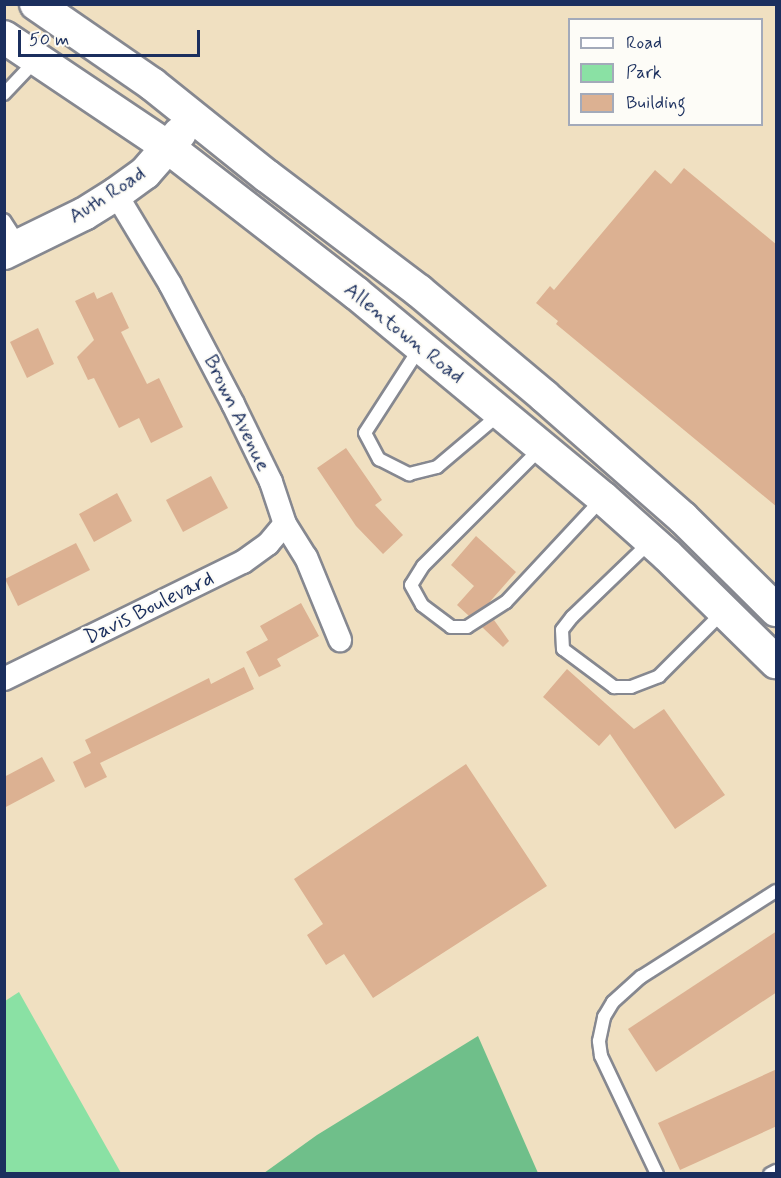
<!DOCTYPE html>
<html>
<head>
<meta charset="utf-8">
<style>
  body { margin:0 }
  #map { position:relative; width:781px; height:1178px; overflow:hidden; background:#f0e0c1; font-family:Mynerve,sans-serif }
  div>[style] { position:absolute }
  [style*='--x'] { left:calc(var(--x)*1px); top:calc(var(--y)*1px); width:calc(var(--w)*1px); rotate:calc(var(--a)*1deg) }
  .green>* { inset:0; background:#8ae1a4 }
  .forest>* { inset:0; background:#6fbf8a }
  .building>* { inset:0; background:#dcb192 }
  .roads { filter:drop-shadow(2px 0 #868890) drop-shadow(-2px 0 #868890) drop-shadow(0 2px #868890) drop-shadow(0 -2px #868890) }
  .service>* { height:12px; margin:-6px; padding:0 6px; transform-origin:6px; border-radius:6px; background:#fff }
  .minor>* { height:22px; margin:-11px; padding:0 11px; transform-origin:11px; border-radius:11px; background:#fff }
  .secondary>* { height:32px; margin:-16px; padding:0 16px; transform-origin:16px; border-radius:16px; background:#fff }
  span { translate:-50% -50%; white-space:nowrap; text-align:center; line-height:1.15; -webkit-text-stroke:4.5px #fdfcf7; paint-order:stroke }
  .street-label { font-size:21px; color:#1b2f5e }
  .frame { position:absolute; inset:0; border:6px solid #1b2f5e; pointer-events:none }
  .legend { position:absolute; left:568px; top:18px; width:195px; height:108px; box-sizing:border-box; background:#fdfcf7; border:2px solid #a3aaba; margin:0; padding:8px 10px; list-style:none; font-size:18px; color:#1b2f5e }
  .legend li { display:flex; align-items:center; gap:12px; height:30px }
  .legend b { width:30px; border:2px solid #a3aaba }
  .scale { position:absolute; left:18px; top:30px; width:182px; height:27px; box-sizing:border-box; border:3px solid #1b2f5e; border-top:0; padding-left:8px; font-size:18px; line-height:21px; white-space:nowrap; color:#1b2f5e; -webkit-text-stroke:4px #fdfcf7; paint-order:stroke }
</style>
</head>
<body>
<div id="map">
  <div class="green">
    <div style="clip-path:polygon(19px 992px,121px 1173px,5px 1173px,5px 1001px)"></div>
  </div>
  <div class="forest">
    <div style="clip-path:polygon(478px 1036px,538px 1173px,264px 1173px,317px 1135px)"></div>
  </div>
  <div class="building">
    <div style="clip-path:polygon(684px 168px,777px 245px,777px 507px,556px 324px,558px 321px,536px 303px,550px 286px,554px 290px,655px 170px,671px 184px)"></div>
    <div style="clip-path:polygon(94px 292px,97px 299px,112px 292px,129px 328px,121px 332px,147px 384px,159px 378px,183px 427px,151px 443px,139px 418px,119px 428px,94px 378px,88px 380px,77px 357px,94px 340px,75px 301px)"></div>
    <div style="clip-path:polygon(38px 328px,54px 364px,27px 378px,10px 342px)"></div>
    <div style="clip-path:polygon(346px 448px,382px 500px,375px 505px,403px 535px,383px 554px,356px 526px,317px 468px)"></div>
    <div style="clip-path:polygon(211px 476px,228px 508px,183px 532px,166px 500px)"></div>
    <div style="clip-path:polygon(117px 493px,132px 521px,94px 542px,79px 514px)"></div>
    <div style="clip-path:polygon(476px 536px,516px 572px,487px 605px,469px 616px,457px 605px,474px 586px,451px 565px)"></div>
    <div style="clip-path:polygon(76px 543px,90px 570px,18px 606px,5px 579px)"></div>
    <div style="clip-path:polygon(301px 603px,319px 636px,277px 659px,281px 666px,259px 677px,246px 652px,268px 640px,260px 626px)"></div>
    <div style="clip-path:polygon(494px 620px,509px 641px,503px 647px,482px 627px)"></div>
    <div style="clip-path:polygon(244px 667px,254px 689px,100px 763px,107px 777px,85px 788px,73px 762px,91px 753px,85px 740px,209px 678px,211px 684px)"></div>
    <div style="clip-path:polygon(567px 669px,634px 729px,664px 709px,725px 795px,675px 829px,610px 734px,599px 746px,543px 697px)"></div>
    <div style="clip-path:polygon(42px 757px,55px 781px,4px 808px,4px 777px)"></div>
    <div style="clip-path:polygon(466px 764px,547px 886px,373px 998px,344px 954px,326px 965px,314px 946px,307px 935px,323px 924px,294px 879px)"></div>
    <div style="clip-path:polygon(777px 931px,777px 992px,656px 1072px,628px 1029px)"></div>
    <div style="clip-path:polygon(777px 1069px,777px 1126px,680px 1170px,658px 1123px)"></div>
  </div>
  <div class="roads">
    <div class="service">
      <div style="--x:4;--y:94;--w:47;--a:-46.7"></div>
      <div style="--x:4;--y:220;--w:30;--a:57"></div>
      <div style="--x:421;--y:346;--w:103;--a:122.8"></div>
      <div style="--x:365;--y:433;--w:30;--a:62"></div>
      <div style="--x:379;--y:459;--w:34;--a:27"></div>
      <div style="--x:409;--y:474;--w:29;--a:-14"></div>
      <div style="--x:437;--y:467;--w:84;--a:-40.2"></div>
      <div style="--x:542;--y:447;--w:168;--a:135"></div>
      <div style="--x:423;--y:566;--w:22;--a:122"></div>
      <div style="--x:411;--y:585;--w:23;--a:61"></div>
      <div style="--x:422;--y:605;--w:36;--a:37"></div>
      <div style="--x:451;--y:627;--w:16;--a:0"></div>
      <div style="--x:467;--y:627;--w:46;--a:-32.7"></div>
      <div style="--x:506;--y:602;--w:141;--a:-47"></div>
      <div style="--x:650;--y:542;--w:108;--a:136.1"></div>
      <div style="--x:572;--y:617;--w:16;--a:128"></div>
      <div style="--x:562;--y:630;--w:19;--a:87"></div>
      <div style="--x:563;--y:649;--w:64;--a:36.7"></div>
      <div style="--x:614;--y:687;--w:17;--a:0"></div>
      <div style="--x:631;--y:687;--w:30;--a:-21"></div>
      <div style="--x:659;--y:676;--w:92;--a:-45"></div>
      <div style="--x:657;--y:1174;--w:131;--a:-115.4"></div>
      <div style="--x:601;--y:1056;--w:15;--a:-98"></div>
      <div style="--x:599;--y:1041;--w:25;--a:-78"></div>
      <div style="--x:604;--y:1017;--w:17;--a:-59"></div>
      <div style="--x:613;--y:1002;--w:38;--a:-42"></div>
      <div style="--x:641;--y:977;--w:160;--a:-32.5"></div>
      <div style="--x:770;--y:1174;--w:7;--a:-27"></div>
    </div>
    <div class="minor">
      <div style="--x:116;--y:194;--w:105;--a:59"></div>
      <div style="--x:170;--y:284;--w:136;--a:62.3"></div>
      <div style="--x:233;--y:404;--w:87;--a:64"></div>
      <div style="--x:271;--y:482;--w:44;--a:71.6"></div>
      <div style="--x:285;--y:524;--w:39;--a:58"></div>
      <div style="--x:306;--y:557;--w:90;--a:67.7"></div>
      <div style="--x:4;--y:679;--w:266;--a:-26.1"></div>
      <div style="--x:243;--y:562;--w:31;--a:-36"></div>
      <div style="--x:268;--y:544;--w:26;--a:-50"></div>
    </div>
    <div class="secondary">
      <div style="--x:36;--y:4;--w:141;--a:34.6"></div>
      <div style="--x:152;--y:84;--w:147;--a:38.7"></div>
      <div style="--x:267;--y:176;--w:191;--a:37.1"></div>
      <div style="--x:419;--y:291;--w:163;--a:40"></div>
      <div style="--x:544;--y:396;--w:185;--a:41.3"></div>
      <div style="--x:683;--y:518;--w:131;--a:44.7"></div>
      <div style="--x:4;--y:37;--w:199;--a:33.9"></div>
      <div style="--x:169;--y:148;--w:237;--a:37.8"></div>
      <div style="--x:356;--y:293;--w:321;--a:39.7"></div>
      <div style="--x:603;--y:498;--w:86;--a:41.7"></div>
      <div style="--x:667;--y:555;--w:153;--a:44.5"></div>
      <div style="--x:4;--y:253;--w:89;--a:-26"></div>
      <div style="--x:84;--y:214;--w:38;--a:-32"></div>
      <div style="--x:116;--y:194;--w:36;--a:-36"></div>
      <div style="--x:145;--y:173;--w:53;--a:-48.8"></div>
    </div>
  </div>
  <div class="street-label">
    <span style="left:107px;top:195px;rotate:-33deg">Auth Road</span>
    <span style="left:404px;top:333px;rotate:39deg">Allentown Road</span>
    <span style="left:237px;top:413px;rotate:64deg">Brown Avenue</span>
    <span style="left:149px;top:608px;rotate:-26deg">Davis Boulevard</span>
  </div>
  <div class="frame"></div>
  <ul class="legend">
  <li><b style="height:8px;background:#fff"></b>Road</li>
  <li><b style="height:16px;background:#8ae1a4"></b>Park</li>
  <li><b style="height:16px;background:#dcb192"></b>Building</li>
  </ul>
  <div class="scale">50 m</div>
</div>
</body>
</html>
